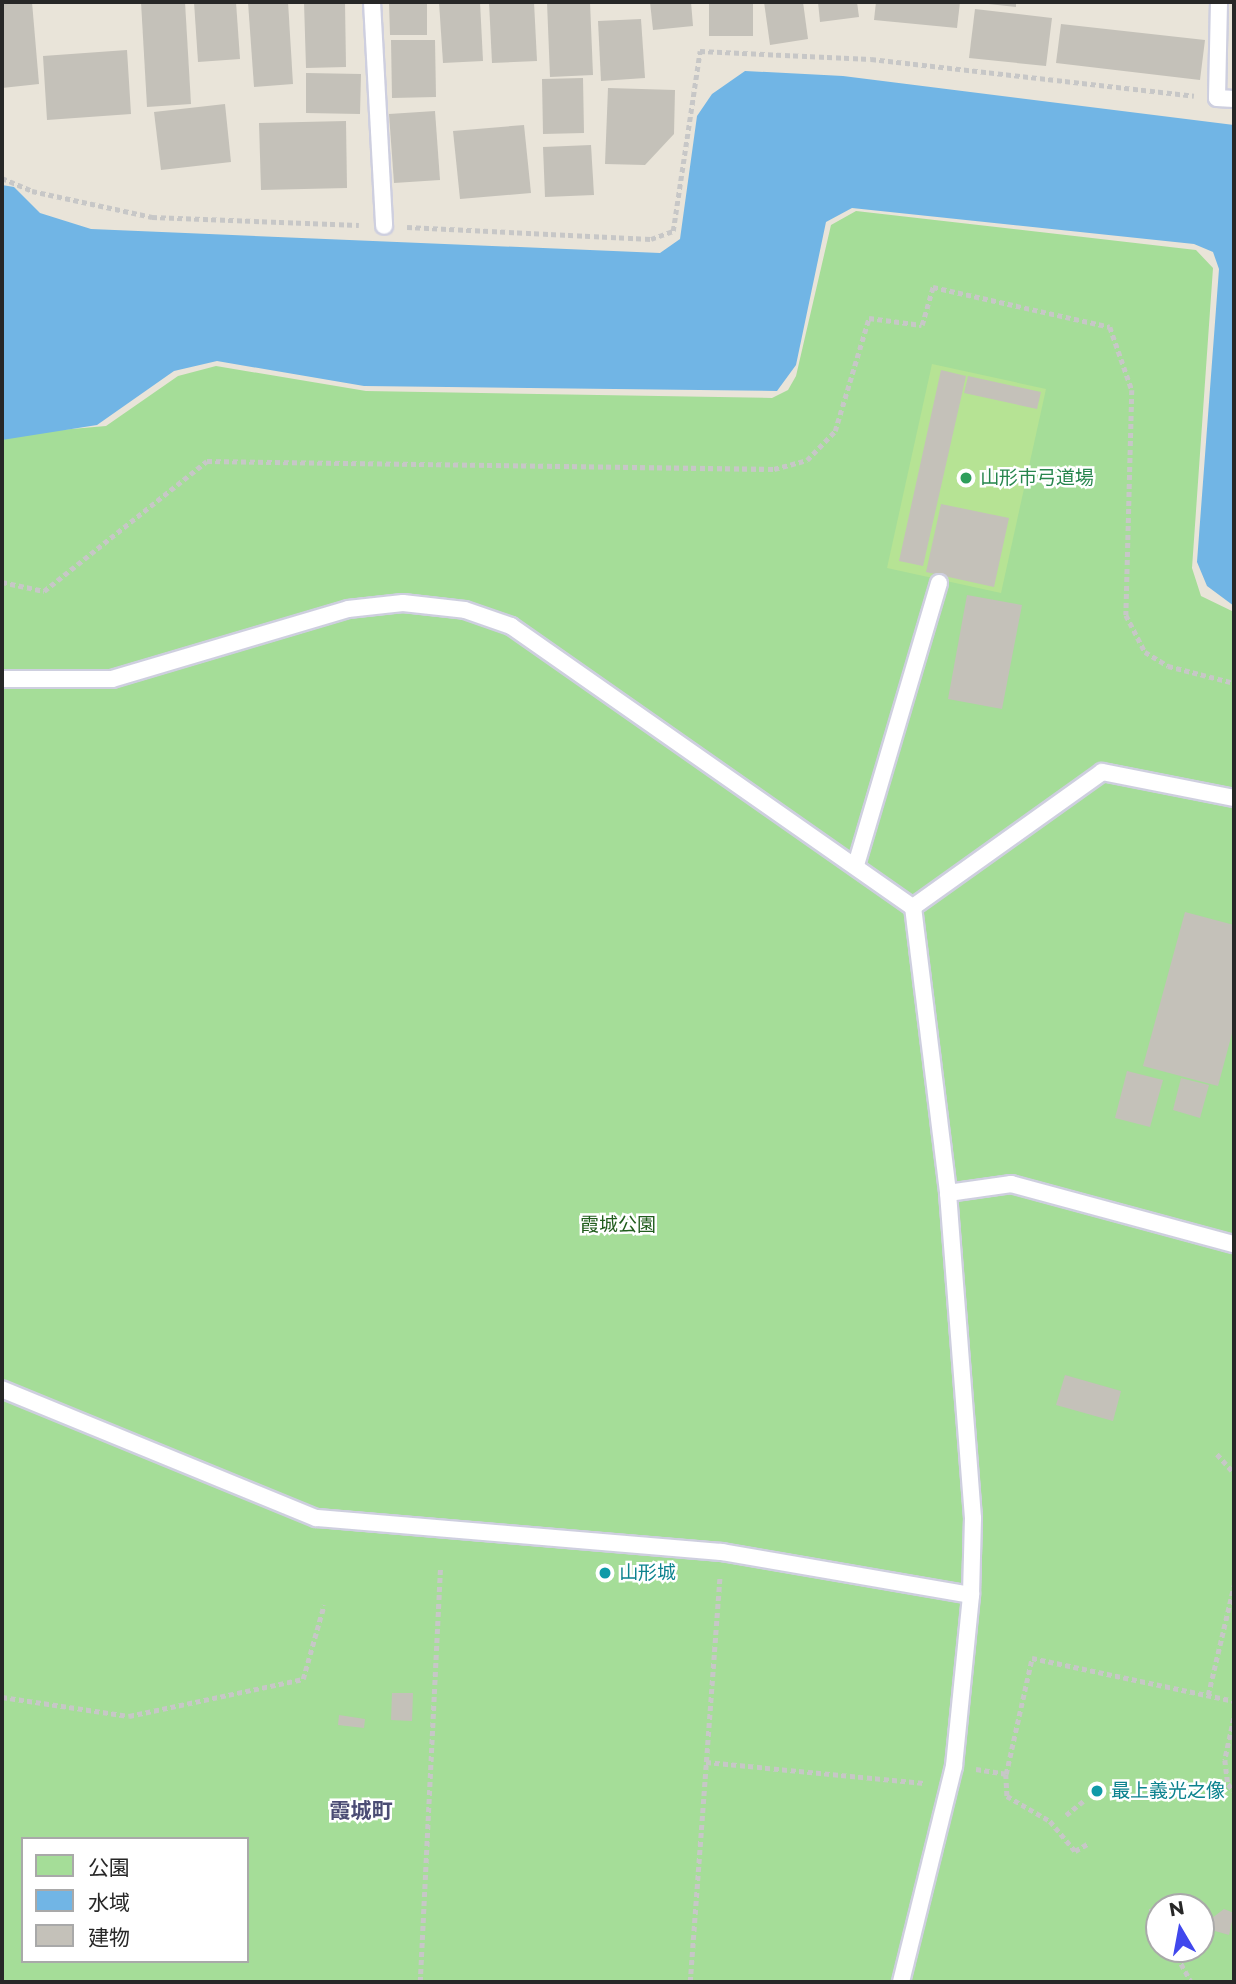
<!DOCTYPE html>
<html>
<head>
<meta charset="utf-8">
<style>
  body { margin:0 }
  #map { position:relative; width:1236px; height:1984px; overflow:hidden; background:#e9e4d9; font-family:Montserrat,"Noto Sans JP",sans-serif }
  div>[style] { position:absolute }
  [style*='--x'] { left:calc(var(--x)*1px); top:calc(var(--y)*1px); width:calc(var(--w)*1px); rotate:calc(var(--a)*1deg) }
  .green>* { inset:0; background:#a5dd98 }
  .pitch>* { inset:0; background:#b6e394 }
  .water>* { inset:0; background:#71b5e5 }
  .building>* { inset:0; background:#c4c1b9 }
  .path>* { height:4.5px; margin-top:-2.25px; transform-origin:0; background:repeating-linear-gradient(90deg,#c7c7c7 0 5px,transparent 0 8.5px) }
  .roads { filter:drop-shadow(2px 0 #cecfdf) drop-shadow(-2px 0 #cecfdf) drop-shadow(0 2px #cecfdf) drop-shadow(0 -2px #cecfdf) }
  .lane>* { height:16px; margin:-8px; padding:0 8px; transform-origin:8px; border-radius:8px; background:#fff }
  .dots>* { width:19px; height:19px; translate:-50% -50%; box-sizing:border-box; border:4px solid #fff; border-radius:50% }
  span { translate:-50% -50%; white-space:nowrap; text-align:center; line-height:1.15; -webkit-text-stroke:5px #fff; paint-order:stroke }
  .leisure-label { font-size:19px; color:#27864d }
  .left { translate:0 -50%; text-align:left }
  .park-label { font-size:19px; color:#215d1d }
  .culture-label { font-size:19px; color:#0d838f }
  .neighbourhood-label { font-size:21px; color:#4b4c74; font-weight:700 }
  .frame { position:absolute; inset:0; border:4px solid #272727; pointer-events:none }
  .legend { position:absolute; left:21px; top:1837px; width:228px; height:126px; box-sizing:border-box; background:#fff; border:2px solid #a9a9a9; margin:0; padding:9px 12px; list-style:none; font-size:21px; color:#272727 }
  .legend li { display:flex; align-items:center; gap:14px; height:35px }
  .legend b { width:35px; border:2px solid #a9a9a9 }
  .north { position:absolute; left:1145px; top:1893px; width:70px; height:70px; box-sizing:border-box; background:#fff; border:2px solid #a9a9a9; border-radius:50%; rotate:350deg; font-size:19px; font-weight:700; line-height:28px; text-align:center; color:#272727 }
  .north::after { content:''; display:block; margin:auto; width:24px; height:32px; background:#4148ed; clip-path:polygon(50% 0,100% 100%,50% 72%,0 100%) }
</style>
</head>
<body>
<div id="map">
  <div class="green">
    <div style="clip-path:polygon(evenodd,856px 211px,1196px 250px,1213px 268px,1192px 568px,1201px 596px,1234px 612px,1234px 1982px,2px 1982px,2px 435px,106px 426px,178px 376px,216px 366px,366px 391px,772px 398px,788px 390px,796px 376px,831px 225px,856px 211px,23px 1839px,247px 1839px,247px 1961px,23px 1961px,23px 1839px,856px 211px,1159px 1907px,1201px 1907px,1201px 1949px,1159px 1949px,1159px 1907px)"></div>
  </div>
  <div class="pitch">
    <div style="clip-path:polygon(932px 364px,1046px 389px,1001px 593px,887px 568px)"></div>
  </div>
  <div class="water">
    <div style="clip-path:polygon(745px 71px,843px 76px,1234px 125px,1234px 606px,1207px 586px,1197px 562px,1219px 269px,1213px 252px,1194px 244px,852px 208px,826px 222px,796px 365px,777px 391px,364px 386px,217px 361px,174px 371px,97px 425px,2px 440px,2px 185px,14px 187px,40px 213px,91px 229px,660px 253px,680px 239px,697px 116px,712px 94px)"></div>
  </div>
  <div class="building">
    <div style="clip-path:polygon(2px 2px,32px 2px,39px 84px,2px 88px)"></div>
    <div style="clip-path:polygon(141px 2px,185px 2px,191px 104px,147px 107px)"></div>
    <div style="clip-path:polygon(194px 2px,236px 2px,240px 59px,198px 62px)"></div>
    <div style="clip-path:polygon(248px 2px,288px 2px,293px 84px,254px 87px)"></div>
    <div style="clip-path:polygon(304px 2px,345px 2px,346px 67px,306px 68px)"></div>
    <div style="clip-path:polygon(389px 2px,427px 2px,427px 35px,390px 35px)"></div>
    <div style="clip-path:polygon(439px 2px,480px 2px,483px 61px,443px 63px)"></div>
    <div style="clip-path:polygon(489px 2px,534px 2px,537px 61px,492px 63px)"></div>
    <div style="clip-path:polygon(547px 2px,590px 2px,593px 75px,550px 77px)"></div>
    <div style="clip-path:polygon(650px 2px,691px 2px,693px 26px,653px 30px)"></div>
    <div style="clip-path:polygon(709px 2px,753px 2px,753px 36px,709px 36px)"></div>
    <div style="clip-path:polygon(764px 2px,803px 2px,808px 39px,770px 45px)"></div>
    <div style="clip-path:polygon(818px 2px,857px 2px,859px 17px,820px 22px)"></div>
    <div style="clip-path:polygon(876px 2px,960px 2px,957px 28px,874px 20px)"></div>
    <div style="clip-path:polygon(970px 2px,1016px 2px,1016px 7px)"></div>
    <div style="clip-path:polygon(975px 9px,1052px 18px,1046px 66px,969px 58px)"></div>
    <div style="clip-path:polygon(641px 19px,645px 78px,601px 81px,598px 21px)"></div>
    <div style="clip-path:polygon(1061px 24px,1205px 40px,1200px 80px,1056px 63px)"></div>
    <div style="clip-path:polygon(391px 40px,435px 40px,436px 97px,392px 98px)"></div>
    <div style="clip-path:polygon(127px 50px,131px 114px,47px 120px,43px 56px)"></div>
    <div style="clip-path:polygon(306px 73px,361px 74px,360px 114px,306px 113px)"></div>
    <div style="clip-path:polygon(583px 78px,584px 133px,543px 134px,542px 79px)"></div>
    <div style="clip-path:polygon(608px 88px,675px 90px,674px 134px,645px 165px,605px 164px)"></div>
    <div style="clip-path:polygon(225px 104px,231px 162px,161px 170px,154px 112px)"></div>
    <div style="clip-path:polygon(435px 111px,440px 180px,394px 183px,389px 114px)"></div>
    <div style="clip-path:polygon(346px 121px,347px 188px,261px 190px,259px 123px)"></div>
    <div style="clip-path:polygon(524px 125px,531px 193px,460px 199px,453px 131px)"></div>
    <div style="clip-path:polygon(591px 145px,594px 195px,545px 197px,543px 147px)"></div>
    <div style="clip-path:polygon(941px 370px,966px 376px,923px 566px,899px 561px)"></div>
    <div style="clip-path:polygon(968px 376px,1041px 392px,1037px 409px,964px 393px)"></div>
    <div style="clip-path:polygon(941px 504px,1009px 518px,994px 587px,926px 572px)"></div>
    <div style="clip-path:polygon(967px 595px,1022px 605px,1002px 709px,948px 699px)"></div>
    <div style="clip-path:polygon(1185px 912px,1234px 925px,1234px 1026px,1218px 1086px,1143px 1066px)"></div>
    <div style="clip-path:polygon(1127px 1071px,1163px 1080px,1150px 1127px,1115px 1118px)"></div>
    <div style="clip-path:polygon(1181px 1078px,1209px 1085px,1200px 1118px,1173px 1110px)"></div>
    <div style="clip-path:polygon(1065px 1375px,1121px 1391px,1113px 1421px,1056px 1405px)"></div>
    <div style="clip-path:polygon(392px 1693px,413px 1693px,412px 1721px,391px 1720px)"></div>
    <div style="clip-path:polygon(339px 1715px,365px 1719px,364px 1728px,338px 1725px)"></div>
    <div style="clip-path:polygon(1224px 1909px,1234px 1913px,1229px 1935px,1215px 1931px,1212px 1918px)"></div>
  </div>
  <div class="path">
    <div style="--x:2;--y:178;--w:33;--a:23"></div>
    <div style="--x:32;--y:191;--w:123;--a:12.2"></div>
    <div style="--x:152;--y:217;--w:207;--a:2.2"></div>
    <div style="--x:407;--y:227;--w:244;--a:2.8"></div>
    <div style="--x:651;--y:239;--w:23;--a:-20"></div>
    <div style="--x:673;--y:231;--w:182;--a:-81.5"></div>
    <div style="--x:700;--y:51;--w:171;--a:2.7"></div>
    <div style="--x:871;--y:59;--w:325;--a:6.5"></div>
    <div style="--x:2;--y:582;--w:43;--a:12.1"></div>
    <div style="--x:44;--y:591;--w:208;--a:-38.6"></div>
    <div style="--x:207;--y:461;--w:567;--a:0.81"></div>
    <div style="--x:774;--y:469;--w:34;--a:-15"></div>
    <div style="--x:807;--y:460;--w:40;--a:-46"></div>
    <div style="--x:835;--y:431;--w:118;--a:-73.3"></div>
    <div style="--x:869;--y:318;--w:53;--a:7.5"></div>
    <div style="--x:922;--y:325;--w:40;--a:-74"></div>
    <div style="--x:933;--y:287;--w:181;--a:12.7"></div>
    <div style="--x:1110;--y:327;--w:67;--a:70.8"></div>
    <div style="--x:1132;--y:390;--w:225;--a:91.5"></div>
    <div style="--x:1126;--y:615;--w:42;--a:62.8"></div>
    <div style="--x:1145;--y:652;--w:27;--a:31"></div>
    <div style="--x:1168;--y:666;--w:68;--a:14.4"></div>
    <div style="--x:1217;--y:1454;--w:25;--a:48"></div>
    <div style="--x:1208;--y:1695;--w:113;--a:-76.7"></div>
    <div style="--x:2;--y:1697;--w:128;--a:8.5"></div>
    <div style="--x:129;--y:1716;--w:178;--a:-12"></div>
    <div style="--x:303;--y:1679;--w:77;--a:-74.2"></div>
    <div style="--x:1234;--y:1718;--w:43;--a:102.1"></div>
    <div style="--x:1225;--y:1760;--w:24;--a:83"></div>
    <div style="--x:1228;--y:1784;--w:9;--a:49"></div>
    <div style="--x:706;--y:1762;--w:219;--a:5.5"></div>
    <div style="--x:976;--y:1769;--w:30;--a:9"></div>
    <div style="--x:1006;--y:1774;--w:119;--a:-77.4"></div>
    <div style="--x:1032;--y:1658;--w:207;--a:12"></div>
    <div style="--x:1006;--y:1774;--w:22;--a:87"></div>
    <div style="--x:1007;--y:1796;--w:50;--a:30.2"></div>
    <div style="--x:1050;--y:1821;--w:39;--a:50"></div>
    <div style="--x:1075;--y:1851;--w:14;--a:-30"></div>
    <div style="--x:1066;--y:1815;--w:22;--a:-39"></div>
    <div style="--x:1151;--y:1908;--w:17;--a:62"></div>
    <div style="--x:1173;--y:1949;--w:38;--a:61"></div>
    <div style="--x:420;--y:1982;--w:414;--a:-87.2"></div>
    <div style="--x:690;--y:1982;--w:406;--a:-85.8"></div>
  </div>
  <div class="roads">
    <div class="lane">
      <div style="--x:372;--y:2;--w:224;--a:86.9"></div>
      <div style="--x:1219;--y:2;--w:96;--a:91.2"></div>
      <div style="--x:1217;--y:98;--w:17;--a:3"></div>
      <div style="--x:2;--y:679;--w:110;--a:0"></div>
      <div style="--x:112;--y:679;--w:246;--a:-16.5"></div>
      <div style="--x:348;--y:609;--w:55;--a:-6.2"></div>
      <div style="--x:403;--y:603;--w:62;--a:6.4"></div>
      <div style="--x:465;--y:610;--w:49;--a:19.2"></div>
      <div style="--x:511;--y:626;--w:490;--a:35"></div>
      <div style="--x:913;--y:907;--w:288;--a:83"></div>
      <div style="--x:948;--y:1193;--w:326;--a:85.6"></div>
      <div style="--x:973;--y:1518;--w:77;--a:91.5"></div>
      <div style="--x:971;--y:1595;--w:253;--a:-170.2"></div>
      <div style="--x:722;--y:1552;--w:407;--a:-175.2"></div>
      <div style="--x:316;--y:1518;--w:339;--a:-157.7"></div>
      <div style="--x:856;--y:865;--w:294;--a:-73.6"></div>
      <div style="--x:913;--y:907;--w:232;--a:-35.5"></div>
      <div style="--x:1102;--y:772;--w:135;--a:11.1"></div>
      <div style="--x:948;--y:1193;--w:64;--a:-8.1"></div>
      <div style="--x:1011;--y:1184;--w:231;--a:15.1"></div>
      <div style="--x:901;--y:1982;--w:222;--a:-76.2"></div>
      <div style="--x:954;--y:1766;--w:172;--a:-84.3"></div>
    </div>
  </div>
  <div class="dots">
    <div style="left:966px;top:478px;background:#2e9e5b"></div>
    <div style="left:605px;top:1573px;background:#0f9aa8"></div>
    <div style="left:1097px;top:1791px;background:#0f9aa8"></div>
  </div>
  <div class="leisure-label">
    <span class="left" style="left:980px;top:478px">山形市弓道場</span>
  </div>
  <div class="park-label">
    <span style="left:618px;top:1225px">霞城公園</span>
  </div>
  <div class="culture-label">
    <span class="left" style="left:619px;top:1573px">山形城</span>
    <span class="left" style="left:1111px;top:1791px">最上義光之像</span>
  </div>
  <div class="neighbourhood-label">
    <span style="left:361px;top:1811px">霞城町</span>
  </div>
  <div class="frame"></div>
  <ul class="legend">
  <li><b style="height:19px;background:#a5dd98"></b>公園</li>
  <li><b style="height:19px;background:#71b5e5"></b>水域</li>
  <li><b style="height:19px;background:#c4c1b9"></b>建物</li>
  </ul>
  <div class="north">N</div>
</div>
</body>
</html>
